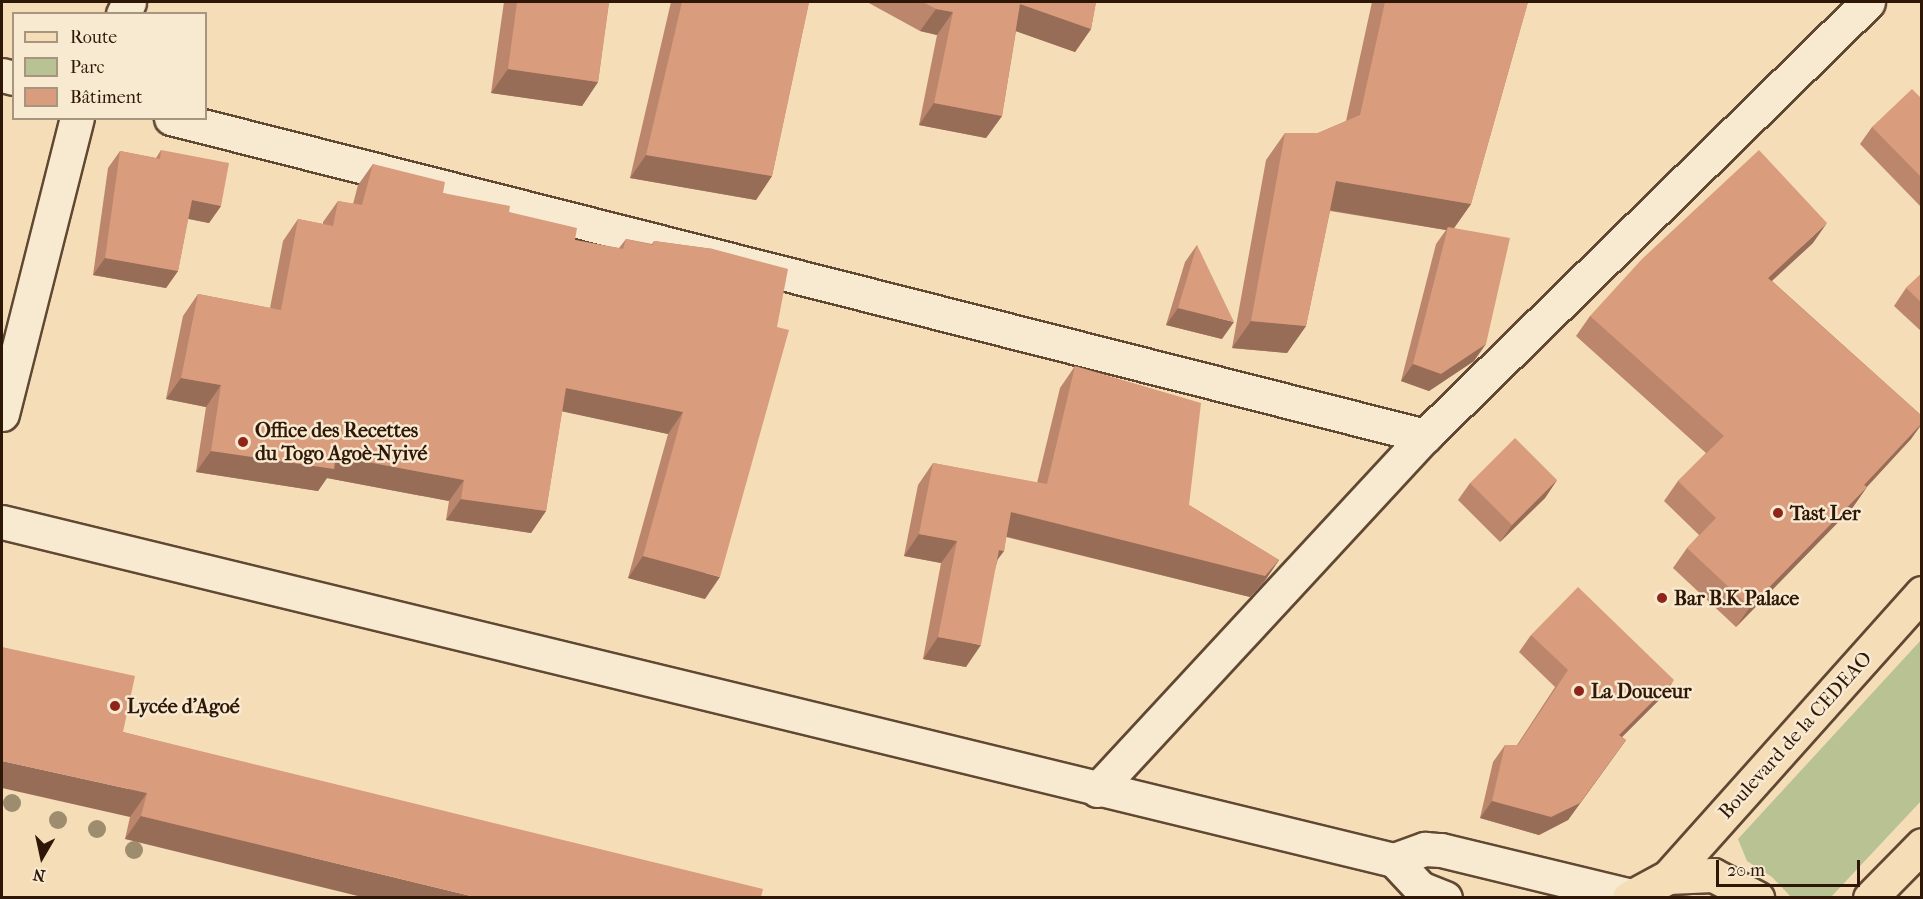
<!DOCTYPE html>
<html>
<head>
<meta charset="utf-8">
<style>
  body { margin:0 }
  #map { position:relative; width:1923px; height:899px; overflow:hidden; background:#f5ddb8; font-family:"IM FELL French Canon",serif }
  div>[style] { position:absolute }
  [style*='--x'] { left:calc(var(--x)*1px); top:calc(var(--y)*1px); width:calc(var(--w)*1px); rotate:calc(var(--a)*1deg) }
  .green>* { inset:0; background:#b8c292 }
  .roads { filter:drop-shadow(2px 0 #604833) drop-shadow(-2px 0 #604833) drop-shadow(0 2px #604833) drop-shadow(0 -2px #604833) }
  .street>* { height:33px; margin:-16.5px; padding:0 16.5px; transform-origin:16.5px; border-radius:16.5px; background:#f8e9d1 }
  .primary>* { height:33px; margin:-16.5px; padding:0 16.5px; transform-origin:16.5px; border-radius:16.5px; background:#f5ddb8 }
  .trees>* { width:18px; height:18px; margin:-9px; border-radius:50%; background:#9e8c6e }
  .wall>* { inset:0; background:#bb866c }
  .shaded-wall>* { inset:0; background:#986d58 }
  .building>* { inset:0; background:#d99c7d }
  .dots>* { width:16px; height:16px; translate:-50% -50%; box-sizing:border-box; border:3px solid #f8e9d1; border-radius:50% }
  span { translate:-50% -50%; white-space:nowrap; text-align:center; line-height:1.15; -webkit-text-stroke:5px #f8e9d1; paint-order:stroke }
  .poi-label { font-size:20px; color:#2e1707; font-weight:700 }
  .left { translate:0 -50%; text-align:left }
  .street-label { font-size:20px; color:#2e1707 }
  .frame { position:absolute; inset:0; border:3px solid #2e1707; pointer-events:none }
  .legend { position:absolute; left:12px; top:12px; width:195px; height:108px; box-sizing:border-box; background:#f8e9d1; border:2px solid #a79580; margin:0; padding:8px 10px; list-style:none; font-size:18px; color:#2e1707 }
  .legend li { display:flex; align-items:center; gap:12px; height:30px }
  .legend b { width:30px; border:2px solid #a79580 }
  .north { position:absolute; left:12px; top:827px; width:60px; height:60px; -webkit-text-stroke:4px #f8e9d1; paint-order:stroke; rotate:189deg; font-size:16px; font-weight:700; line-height:24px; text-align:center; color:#2e1707 }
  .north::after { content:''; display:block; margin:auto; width:21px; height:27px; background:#2e1707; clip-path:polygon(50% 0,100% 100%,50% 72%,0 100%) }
  .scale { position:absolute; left:1716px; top:860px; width:144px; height:27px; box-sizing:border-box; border:3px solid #2e1707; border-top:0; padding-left:8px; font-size:18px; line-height:21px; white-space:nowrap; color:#2e1707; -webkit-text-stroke:4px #f8e9d1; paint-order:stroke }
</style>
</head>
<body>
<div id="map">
  <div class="green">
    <div style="clip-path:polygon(1921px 640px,1921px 801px,1831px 897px,1791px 897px,1772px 877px,1747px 861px,1738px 839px)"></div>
  </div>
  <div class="roads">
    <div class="street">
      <div style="--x:123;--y:14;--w:13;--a:-63"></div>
      <div style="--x:2;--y:75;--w:12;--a:14"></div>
      <div style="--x:171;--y:118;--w:1294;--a:14.23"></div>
      <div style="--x:2;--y:414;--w:305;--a:-75.8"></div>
      <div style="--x:2;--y:522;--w:1432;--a:13.65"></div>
      <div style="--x:1394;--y:860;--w:33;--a:-20"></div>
      <div style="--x:1425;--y:849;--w:16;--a:4"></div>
      <div style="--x:1441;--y:850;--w:195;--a:13.6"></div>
      <div style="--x:1097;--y:790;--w:483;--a:-47.2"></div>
      <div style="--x:1425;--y:436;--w:620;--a:-44.41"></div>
      <div style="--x:1394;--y:860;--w:38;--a:47"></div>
      <div style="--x:1420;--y:888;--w:27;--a:22"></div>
    </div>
    <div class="primary">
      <div style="--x:1668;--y:877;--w:381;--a:-48.2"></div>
      <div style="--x:1629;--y:898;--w:44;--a:-28.3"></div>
      <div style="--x:1668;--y:877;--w:45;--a:-2.5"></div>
      <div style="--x:1713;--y:875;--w:50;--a:27.6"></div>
      <div style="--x:1870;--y:898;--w:74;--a:-45.5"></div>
    </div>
  </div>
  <div class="trees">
    <div style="left:12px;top:803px"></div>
    <div style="left:58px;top:820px"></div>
    <div style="left:97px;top:829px"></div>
    <div style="left:134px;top:850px"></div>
  </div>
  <div class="wall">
    <div style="clip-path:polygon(504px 2px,609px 2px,598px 82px,582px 106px,491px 93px)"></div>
    <div style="clip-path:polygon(671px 2px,809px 2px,772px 176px,756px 200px,630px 178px)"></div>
    <div style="clip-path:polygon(867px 2px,1096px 2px,1091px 29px,1075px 52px,1016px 31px,1002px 116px,986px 138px,919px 125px,937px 35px,920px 31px)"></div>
    <div style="clip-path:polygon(1372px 2px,1528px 2px,1471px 204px,1454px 228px,1474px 361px,1429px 391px,1401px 381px,1436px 244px,1446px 230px,1330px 211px,1306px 326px,1287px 353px,1232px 348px,1266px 160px,1285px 133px,1318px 133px,1346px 121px)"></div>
    <div style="clip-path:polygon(1922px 99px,1922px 208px,1860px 144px,1872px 127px)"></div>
    <div style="clip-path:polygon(161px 150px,221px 206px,209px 223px,188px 219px,178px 271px,166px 288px,93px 275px,108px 168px,120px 151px,156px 158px)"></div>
    <div style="clip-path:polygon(373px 164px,443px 193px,509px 212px,575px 240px,619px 248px,626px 239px,652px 244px,654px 241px,713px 249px,705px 599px,628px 578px,668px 434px,562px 411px,546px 511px,531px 533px,446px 520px,449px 501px,327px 478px,318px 491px,196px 472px,206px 407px,166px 399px,183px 316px,198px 294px,270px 308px,283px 241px,298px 219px,323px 224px,323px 222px,338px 201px,353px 204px,358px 185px)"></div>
    <div style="clip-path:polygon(1813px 243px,1772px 281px,1922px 416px,1922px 424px,1911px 439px,1867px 487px,1853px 507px,1736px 627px,1673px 568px,1687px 548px,1699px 535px,1664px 501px,1678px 481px,1706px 453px,1576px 336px,1590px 316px)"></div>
    <div style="clip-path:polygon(1197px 245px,1222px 339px,1166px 325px,1185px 262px)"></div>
    <div style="clip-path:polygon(1922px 273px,1922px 332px,1894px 306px,1906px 288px)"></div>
    <div style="clip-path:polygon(1075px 366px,1189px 505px,1279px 560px,1264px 582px,1250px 597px,1006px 537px,1004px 551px,998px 559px,966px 667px,923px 659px,941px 563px,904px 556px,918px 485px,933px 463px,1037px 483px,1060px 388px)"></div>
    <div style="clip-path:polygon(1557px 480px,1545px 498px,1500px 542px,1458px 500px,1470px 483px)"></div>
    <div style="clip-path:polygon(1531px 635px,1662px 697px,1622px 737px,1626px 740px,1568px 820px,1539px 835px,1480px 818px,1493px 762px,1505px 745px,1517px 745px,1555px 687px,1519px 652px)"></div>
    <div style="clip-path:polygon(123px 732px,761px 897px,125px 839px,130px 817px)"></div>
  </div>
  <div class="shaded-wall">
    <div style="clip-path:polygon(1020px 4px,1091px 29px,1075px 52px,1004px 27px)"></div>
    <div style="clip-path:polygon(936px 9px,953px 12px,937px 35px,920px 31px)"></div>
    <div style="clip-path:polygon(508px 69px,598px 82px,582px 106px,491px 93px)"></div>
    <div style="clip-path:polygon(934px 103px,1002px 116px,986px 138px,919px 125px)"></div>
    <div style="clip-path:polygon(646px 155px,772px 176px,756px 200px,630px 178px)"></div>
    <div style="clip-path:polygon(1336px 181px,1471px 204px,1452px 231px,1448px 227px,1446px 230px,1317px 208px)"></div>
    <div style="clip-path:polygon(192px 200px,221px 206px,209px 223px,180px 217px)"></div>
    <div style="clip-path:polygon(1827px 223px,1813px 243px,1754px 297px,1768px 278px)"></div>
    <div style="clip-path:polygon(105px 258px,178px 271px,166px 288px,93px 275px)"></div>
    <div style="clip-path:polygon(1178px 308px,1234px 322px,1222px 339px,1166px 325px)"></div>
    <div style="clip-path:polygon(1251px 321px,1306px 326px,1287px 353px,1232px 348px)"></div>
    <div style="clip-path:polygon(1486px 344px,1474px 361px,1429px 391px,1401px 381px,1413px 364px)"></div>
    <div style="clip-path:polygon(181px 378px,221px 385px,206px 407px,166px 399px)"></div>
    <div style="clip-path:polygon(566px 388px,683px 412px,668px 434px,551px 409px)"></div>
    <div style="clip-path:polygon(1922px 423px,1911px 439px,1860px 494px,1867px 487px,1853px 507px,1736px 627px,1750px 607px)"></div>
    <div style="clip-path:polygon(211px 451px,336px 456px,464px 480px,449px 501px,327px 478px,318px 491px,196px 472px)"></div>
    <div style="clip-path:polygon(1557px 480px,1545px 498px,1500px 542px,1512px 525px)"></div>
    <div style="clip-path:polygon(461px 499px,546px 511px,531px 533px,446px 520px)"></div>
    <div style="clip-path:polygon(1011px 512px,1279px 560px,1264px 582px,1250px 597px,996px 534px)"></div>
    <div style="clip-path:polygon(919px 534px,957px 541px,941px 563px,904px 556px)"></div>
    <div style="clip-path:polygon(999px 550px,1004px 551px,988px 572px)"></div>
    <div style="clip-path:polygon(643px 556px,720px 577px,705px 599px,628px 578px)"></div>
    <div style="clip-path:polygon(938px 637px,981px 645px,966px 667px,923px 659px)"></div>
    <div style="clip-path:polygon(1674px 680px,1662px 697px,1607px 752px,1619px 735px)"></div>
    <div style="clip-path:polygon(1626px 740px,1568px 820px,1539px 835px,1480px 818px,1492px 801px)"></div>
    <div style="clip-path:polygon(2px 761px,147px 793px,130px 817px,2px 788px)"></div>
    <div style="clip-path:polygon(141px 816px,475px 897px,362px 897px,125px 839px)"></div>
  </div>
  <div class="building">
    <div style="clip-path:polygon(517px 2px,609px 2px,598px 82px,508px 69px)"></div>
    <div style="clip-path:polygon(682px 2px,809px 2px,772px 176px,646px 155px)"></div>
    <div style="clip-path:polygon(923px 2px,1096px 2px,1091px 29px,1020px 4px,1002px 116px,934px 103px,953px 12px,936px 9px)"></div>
    <div style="clip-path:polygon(1385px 2px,1528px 2px,1471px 204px,1336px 181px,1306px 326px,1251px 321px,1285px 133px,1318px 133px,1360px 115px)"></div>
    <div style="clip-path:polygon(1912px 89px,1922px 99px,1922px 178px,1872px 127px)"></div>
    <div style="clip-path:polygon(161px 150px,229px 163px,221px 206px,192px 200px,178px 271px,105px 258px,120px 151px,160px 159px)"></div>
    <div style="clip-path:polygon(1759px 150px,1827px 223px,1768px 278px,1922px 416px,1922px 423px,1864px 485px,1867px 487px,1750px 607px,1687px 548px,1716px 518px,1678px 481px,1724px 436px,1590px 316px,1642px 259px)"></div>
    <div style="clip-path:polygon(373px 164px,445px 182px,443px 193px,510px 206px,509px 212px,577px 228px,575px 240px,623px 249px,626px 239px,653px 245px,654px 241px,713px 249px,788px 269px,777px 327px,789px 330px,720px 577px,643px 556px,683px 412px,566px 388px,546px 511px,461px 499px,464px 480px,336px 456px,334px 469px,211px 451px,221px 385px,181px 378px,198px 294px,281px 310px,298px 219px,333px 226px,338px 201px,362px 205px)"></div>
    <div style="clip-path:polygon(1448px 227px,1510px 238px,1486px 344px,1441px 374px,1413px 364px)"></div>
    <div style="clip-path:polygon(1197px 245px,1234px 322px,1178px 308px)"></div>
    <div style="clip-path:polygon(1922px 273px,1922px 303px,1906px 288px)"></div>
    <div style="clip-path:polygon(1075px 366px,1201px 403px,1189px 505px,1279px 560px,1265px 576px,1011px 512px,1004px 551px,999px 550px,981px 645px,938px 637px,957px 541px,919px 534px,933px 463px,1047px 484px)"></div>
    <div style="clip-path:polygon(1515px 438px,1557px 480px,1512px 525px,1470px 483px)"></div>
    <div style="clip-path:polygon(1578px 587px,1674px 680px,1619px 735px,1626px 740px,1580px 803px,1551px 817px,1492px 801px,1505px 745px,1518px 745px,1568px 670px,1531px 635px)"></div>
    <div style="clip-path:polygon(2px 647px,135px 676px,123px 732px,763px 889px,761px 897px,475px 897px,141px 816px,147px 793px,2px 761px)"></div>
  </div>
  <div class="dots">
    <div style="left:243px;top:442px;background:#8f2418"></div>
    <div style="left:1778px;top:513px;background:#8f2418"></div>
    <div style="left:1662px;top:598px;background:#8f2418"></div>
    <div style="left:1579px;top:691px;background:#8f2418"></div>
    <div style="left:115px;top:706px;background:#8f2418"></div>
  </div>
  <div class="poi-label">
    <span class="left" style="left:255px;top:442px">Office des Recettes<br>du Togo Agoè-Nyivé</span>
    <span class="left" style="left:1790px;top:513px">Tast Ler</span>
    <span class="left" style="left:1674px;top:598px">Bar B.K Palace</span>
    <span class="left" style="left:1591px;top:691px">La Douceur</span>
    <span class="left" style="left:127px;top:706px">Lycée d'Agoé</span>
  </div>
  <div class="street-label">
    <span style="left:1795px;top:735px;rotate:-48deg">Boulevard de la CEDEAO</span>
  </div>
  <div class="frame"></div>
  <ul class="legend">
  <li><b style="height:8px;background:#f5ddb8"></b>Route</li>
  <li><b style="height:16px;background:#b8c292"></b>Parc</li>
  <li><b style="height:16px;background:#d99c7d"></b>Bâtiment</li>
  </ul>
  <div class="north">N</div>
  <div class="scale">20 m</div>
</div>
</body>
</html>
